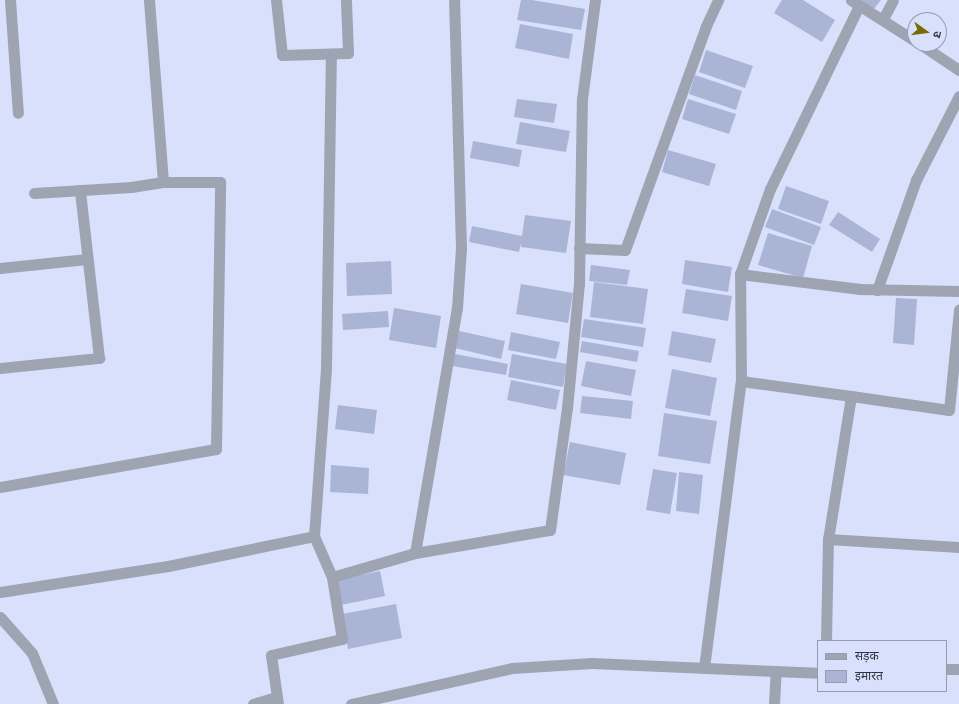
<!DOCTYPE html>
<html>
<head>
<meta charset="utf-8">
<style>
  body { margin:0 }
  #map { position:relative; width:959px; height:704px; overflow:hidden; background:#d8e0fc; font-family:"PT Sans Narrow","Noto Sans Devanagari",sans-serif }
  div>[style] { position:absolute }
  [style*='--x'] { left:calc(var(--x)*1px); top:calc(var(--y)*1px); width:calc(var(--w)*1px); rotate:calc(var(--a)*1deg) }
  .building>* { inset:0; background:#aab4d5 }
  .minor>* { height:11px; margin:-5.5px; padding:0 5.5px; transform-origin:5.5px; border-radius:5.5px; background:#9fa4b2 }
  span { translate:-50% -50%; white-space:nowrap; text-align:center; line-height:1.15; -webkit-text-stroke:4px #d8e0fc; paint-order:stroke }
  .legend { position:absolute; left:817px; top:640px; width:130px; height:52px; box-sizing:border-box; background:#d8e0fc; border:1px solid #959bb1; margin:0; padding:5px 7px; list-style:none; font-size:12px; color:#303441 }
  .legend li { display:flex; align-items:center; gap:8px; height:20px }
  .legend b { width:20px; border:1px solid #959bb1 }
  .north { position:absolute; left:907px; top:12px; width:40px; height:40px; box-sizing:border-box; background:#d8e0fc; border:1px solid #959bb1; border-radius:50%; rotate:104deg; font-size:11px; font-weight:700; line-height:16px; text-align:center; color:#303441 }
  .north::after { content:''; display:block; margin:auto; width:14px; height:18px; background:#7a6a02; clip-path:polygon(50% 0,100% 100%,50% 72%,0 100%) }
</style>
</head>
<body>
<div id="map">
  <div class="building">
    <div style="clip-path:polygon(521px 0,532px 0,585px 9px,581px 30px,517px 20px)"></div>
    <div style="clip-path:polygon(782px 0,803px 0,835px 20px,822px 42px,774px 13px)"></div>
    <div style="clip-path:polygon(861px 0,881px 0,873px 10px)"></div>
    <div style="clip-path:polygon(520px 24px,573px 34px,569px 59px,515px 48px)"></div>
    <div style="clip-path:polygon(706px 50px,753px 66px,745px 88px,699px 72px)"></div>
    <div style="clip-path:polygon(695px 75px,742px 91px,736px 110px,689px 94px)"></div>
    <div style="clip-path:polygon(517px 99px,557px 104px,554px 123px,514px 117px)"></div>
    <div style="clip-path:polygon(688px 99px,736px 114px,729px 134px,682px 119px)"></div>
    <div style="clip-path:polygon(520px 122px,570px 131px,566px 152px,516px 144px)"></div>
    <div style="clip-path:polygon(473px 141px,522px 150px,519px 167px,470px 158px)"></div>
    <div style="clip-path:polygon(668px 150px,716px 164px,709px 186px,662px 172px)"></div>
    <div style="clip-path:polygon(786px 186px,829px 201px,821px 224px,778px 209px)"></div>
    <div style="clip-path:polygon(772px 209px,821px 227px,814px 245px,765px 227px)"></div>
    <div style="clip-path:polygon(838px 212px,880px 239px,872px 252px,829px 225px)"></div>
    <div style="clip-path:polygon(525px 215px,571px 221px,566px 253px,521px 247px,521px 243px,519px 252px,469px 242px,472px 226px,522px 236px)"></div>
    <div style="clip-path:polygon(768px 233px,812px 246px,803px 278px,758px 265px)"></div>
    <div style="clip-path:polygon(685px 260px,732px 267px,728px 292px,682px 284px)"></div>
    <div style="clip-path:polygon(391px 261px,392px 294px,347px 296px,346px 263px)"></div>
    <div style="clip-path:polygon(591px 265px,630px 270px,627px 285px,589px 281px)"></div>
    <div style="clip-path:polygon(594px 282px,648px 289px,643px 324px,590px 317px)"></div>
    <div style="clip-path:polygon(521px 284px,573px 293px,568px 323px,516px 314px)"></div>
    <div style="clip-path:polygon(686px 289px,732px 296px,728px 321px,682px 313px)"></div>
    <div style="clip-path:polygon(896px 298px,917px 299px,914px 345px,893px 343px)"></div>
    <div style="clip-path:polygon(394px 308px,441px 316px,436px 348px,389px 340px)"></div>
    <div style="clip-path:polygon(388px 311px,389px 327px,343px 330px,342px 314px)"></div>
    <div style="clip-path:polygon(584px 319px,646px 328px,643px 347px,581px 337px)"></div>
    <div style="clip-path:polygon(459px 331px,505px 341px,501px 359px,455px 348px)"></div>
    <div style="clip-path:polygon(672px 331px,716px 339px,711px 363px,668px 355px)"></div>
    <div style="clip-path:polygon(511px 332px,560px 342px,556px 359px,508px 350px)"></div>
    <div style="clip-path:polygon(582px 341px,639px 351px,637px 362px,580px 352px)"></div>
    <div style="clip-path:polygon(455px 354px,508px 364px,506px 375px,452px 366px)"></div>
    <div style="clip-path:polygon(512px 354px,567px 364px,563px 387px,508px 377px)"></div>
    <div style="clip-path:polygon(586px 361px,636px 370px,631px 396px,581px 386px)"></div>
    <div style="clip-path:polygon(672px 369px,717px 378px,710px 416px,665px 408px)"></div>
    <div style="clip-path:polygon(511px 380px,560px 390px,556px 410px,507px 400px)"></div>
    <div style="clip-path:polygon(582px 396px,633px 401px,631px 419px,580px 413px)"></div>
    <div style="clip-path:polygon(338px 405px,377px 410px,374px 434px,335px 429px)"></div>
    <div style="clip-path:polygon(664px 413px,717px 421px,710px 464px,658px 456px)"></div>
    <div style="clip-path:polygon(570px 442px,626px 453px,620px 485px,563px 475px)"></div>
    <div style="clip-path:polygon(331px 465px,369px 468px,368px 494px,330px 492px)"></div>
    <div style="clip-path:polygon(653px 469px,677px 473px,670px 514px,646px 510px)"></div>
    <div style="clip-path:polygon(679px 472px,703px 475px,699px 514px,676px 511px)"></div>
    <div style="clip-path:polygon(380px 571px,385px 596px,341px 605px,336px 580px)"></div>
    <div style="clip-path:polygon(396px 604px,402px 638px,348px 649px,342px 614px)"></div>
  </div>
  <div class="minor">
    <div style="--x:10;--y:0;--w:113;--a:86"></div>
    <div style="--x:276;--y:0;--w:55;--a:83.8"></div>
    <div style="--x:282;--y:55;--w:66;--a:-1.7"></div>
    <div style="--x:348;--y:53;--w:53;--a:-92.2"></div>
    <div style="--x:851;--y:0;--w:76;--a:32.6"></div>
    <div style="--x:883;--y:19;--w:21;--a:-62"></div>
    <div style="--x:920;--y:44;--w:47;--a:33.7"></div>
    <div style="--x:34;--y:193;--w:97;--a:-3.5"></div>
    <div style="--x:131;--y:187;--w:32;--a:-9"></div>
    <div style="--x:579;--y:248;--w:46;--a:2.5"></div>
    <div style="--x:625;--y:250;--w:238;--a:-70.1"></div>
    <div style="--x:706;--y:26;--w:29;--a:-65"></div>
    <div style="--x:0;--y:268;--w:87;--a:-5.9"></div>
    <div style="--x:740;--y:274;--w:121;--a:7.1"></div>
    <div style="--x:860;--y:289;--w:99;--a:1.2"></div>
    <div style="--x:877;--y:290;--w:117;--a:-70.5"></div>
    <div style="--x:916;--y:180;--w:94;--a:-62.9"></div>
    <div style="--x:0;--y:368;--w:100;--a:-5.8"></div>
    <div style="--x:99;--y:358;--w:169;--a:-96.5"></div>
    <div style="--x:741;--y:381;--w:111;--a:7.8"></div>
    <div style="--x:851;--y:396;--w:145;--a:99.1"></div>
    <div style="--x:851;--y:396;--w:99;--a:8.1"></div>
    <div style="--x:949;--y:410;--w:101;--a:-84.3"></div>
    <div style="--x:0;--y:487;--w:219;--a:-10"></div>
    <div style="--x:216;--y:449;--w:267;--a:-89.1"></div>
    <div style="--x:220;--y:182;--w:57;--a:180"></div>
    <div style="--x:163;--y:182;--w:183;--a:-94.4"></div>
    <div style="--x:415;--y:553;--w:249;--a:-80.3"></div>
    <div style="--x:457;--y:308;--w:60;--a:-86.2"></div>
    <div style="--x:461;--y:248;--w:248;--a:-91.6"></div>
    <div style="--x:332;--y:577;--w:86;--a:-16.1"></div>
    <div style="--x:415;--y:553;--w:137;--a:-9.7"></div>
    <div style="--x:550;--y:530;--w:123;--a:-82.1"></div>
    <div style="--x:567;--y:408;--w:125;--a:-84.5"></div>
    <div style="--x:579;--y:284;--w:185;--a:-89.1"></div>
    <div style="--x:582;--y:99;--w:100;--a:-82.5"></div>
    <div style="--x:0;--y:592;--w:170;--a:-8.8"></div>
    <div style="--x:168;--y:566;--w:149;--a:-11.6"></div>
    <div style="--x:0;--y:617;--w:48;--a:48.4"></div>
    <div style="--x:32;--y:653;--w:55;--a:67.6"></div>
    <div style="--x:826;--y:641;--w:102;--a:-88.9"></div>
    <div style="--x:828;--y:539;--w:131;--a:3.5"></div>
    <div style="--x:704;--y:668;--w:289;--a:-82.7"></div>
    <div style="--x:741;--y:381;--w:107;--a:-90.5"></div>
    <div style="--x:740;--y:274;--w:90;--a:-70.6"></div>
    <div style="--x:770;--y:189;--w:203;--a:-64.1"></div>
    <div style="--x:946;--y:669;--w:13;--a:0"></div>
    <div style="--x:253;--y:704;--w:24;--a:-17"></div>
    <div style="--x:278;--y:704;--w:49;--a:-98.1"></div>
    <div style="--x:271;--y:655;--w:73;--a:-12.7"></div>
    <div style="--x:342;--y:639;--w:63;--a:-99.2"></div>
    <div style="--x:332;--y:577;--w:45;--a:-113.7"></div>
    <div style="--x:314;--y:536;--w:169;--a:-85.9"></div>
    <div style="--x:326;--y:367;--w:313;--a:-89.1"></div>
    <div style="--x:351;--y:704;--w:165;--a:-12.6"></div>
    <div style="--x:512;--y:668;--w:80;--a:-3.6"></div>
    <div style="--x:592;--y:663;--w:226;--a:2.5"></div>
    <div style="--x:774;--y:704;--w:33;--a:-87"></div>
  </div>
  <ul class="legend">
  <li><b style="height:5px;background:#9fa4b2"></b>सड़क</li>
  <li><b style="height:11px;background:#aab4d5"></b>इमारत</li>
  </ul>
  <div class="north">उ</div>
</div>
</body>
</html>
